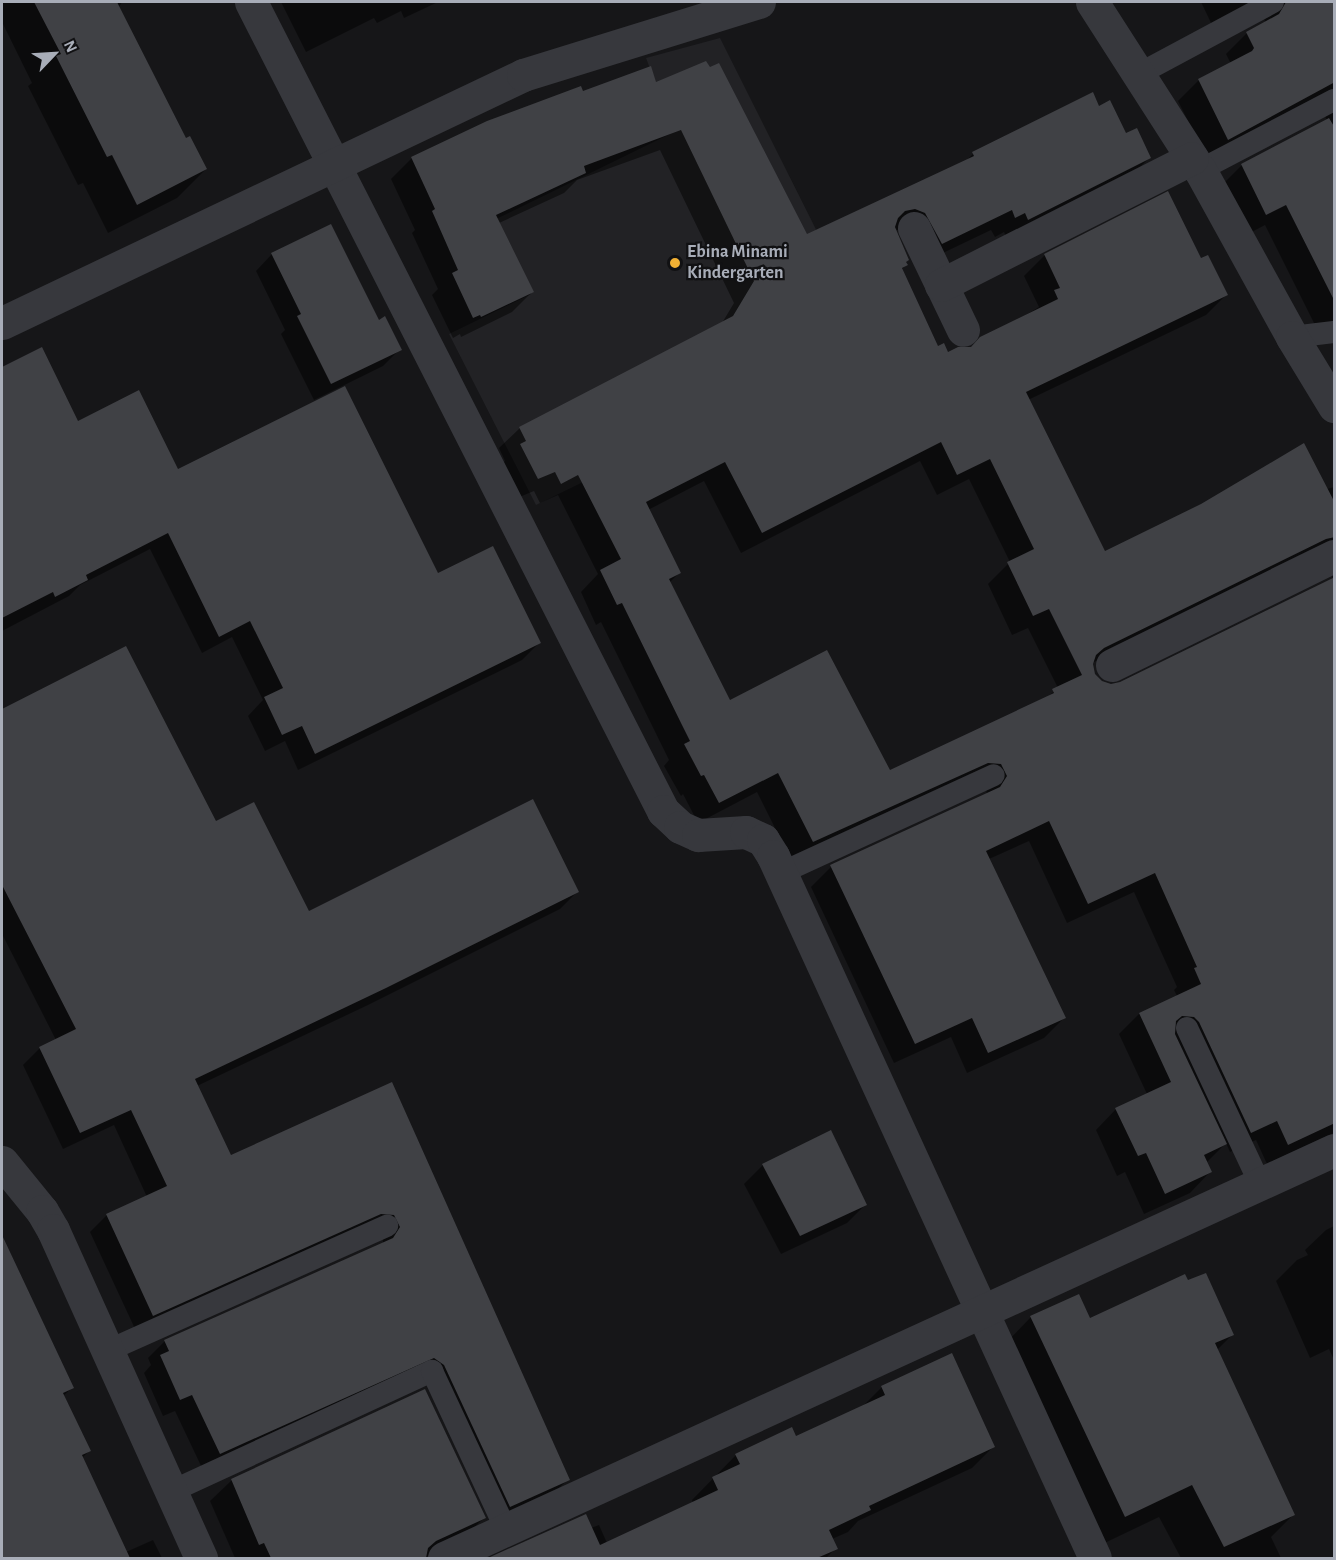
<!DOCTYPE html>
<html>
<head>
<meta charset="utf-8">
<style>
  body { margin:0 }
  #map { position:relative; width:1336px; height:1560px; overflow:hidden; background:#161618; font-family:"Alegreya Sans",sans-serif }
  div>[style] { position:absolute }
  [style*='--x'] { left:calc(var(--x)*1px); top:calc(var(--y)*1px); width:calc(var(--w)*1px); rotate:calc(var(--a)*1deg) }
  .built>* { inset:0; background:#222225 }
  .shadow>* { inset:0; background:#0007 }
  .building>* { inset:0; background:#404145 }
  .lane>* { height:22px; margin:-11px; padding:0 11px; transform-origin:11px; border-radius:11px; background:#37383d }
  .street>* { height:33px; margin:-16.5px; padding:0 16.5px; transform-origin:16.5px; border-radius:16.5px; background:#37383d }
  .dots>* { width:16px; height:16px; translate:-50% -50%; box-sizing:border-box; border:3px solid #111113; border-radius:50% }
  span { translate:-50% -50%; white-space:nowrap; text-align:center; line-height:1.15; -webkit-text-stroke:4.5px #111113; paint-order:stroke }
  .poi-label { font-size:18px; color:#a8adb8; font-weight:700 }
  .left { translate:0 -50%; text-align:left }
  .frame { position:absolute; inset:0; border:3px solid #a8adb8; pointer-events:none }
  .north { position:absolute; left:24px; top:24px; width:60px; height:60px; -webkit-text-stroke:4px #111113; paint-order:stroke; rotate:65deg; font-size:16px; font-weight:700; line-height:24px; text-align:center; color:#a8adb8 }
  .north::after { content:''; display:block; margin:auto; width:21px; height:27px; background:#a8adb8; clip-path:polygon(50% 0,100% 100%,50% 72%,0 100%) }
</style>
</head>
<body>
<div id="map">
  <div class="built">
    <div style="clip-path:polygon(720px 38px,872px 341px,536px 505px,449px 334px,531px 294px,496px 219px,674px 132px,646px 58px)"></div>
  </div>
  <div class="shadow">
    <div style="clip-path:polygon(2px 2px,122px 2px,119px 7px,185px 140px,206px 169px,177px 198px,108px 233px,83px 183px,78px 185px,28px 86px,32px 83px,2px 22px)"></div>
    <div style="clip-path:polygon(281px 2px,438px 2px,404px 18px,401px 11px,377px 23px,374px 18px,306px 52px)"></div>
    <div style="clip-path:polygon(1201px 2px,1334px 2px,1334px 340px,1323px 341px,1265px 225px,1246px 235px,1221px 186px,1242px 165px,1327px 120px,1320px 108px,1207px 159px,1178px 101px,1199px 80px,1231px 64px,1226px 54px,1247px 33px,1266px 23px,1260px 11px,1213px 27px)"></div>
    <div style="clip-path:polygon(evenodd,655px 84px,806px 236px,965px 162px,973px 154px,1099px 108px,1150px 157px,1129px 178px,1007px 239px,1004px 232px,995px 237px,991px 230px,922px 263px,904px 232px,894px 229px,906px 265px,901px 270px,938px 348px,948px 354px,970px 349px,1039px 307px,1024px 276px,1045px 255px,1200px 260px,1226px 295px,1206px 315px,1028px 400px,1104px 553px,1334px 487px,1334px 1133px,1267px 1164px,1256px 1140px,1230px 1152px,1226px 1143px,1206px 1163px,1210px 1172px,1190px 1193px,1144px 1214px,1125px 1172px,1117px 1176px,1096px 1130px,1116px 1109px,1147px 1094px,1119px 1034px,1139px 1014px,1177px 996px,1174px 990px,1177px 987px,1134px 892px,1067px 923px,1029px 841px,989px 859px,1064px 1018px,1044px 1038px,967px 1073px,951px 1037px,894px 1063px,811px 887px,831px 867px,987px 795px,986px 789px,792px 862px,757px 792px,698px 823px,683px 794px,681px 796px,664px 766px,669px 760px,601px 622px,596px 625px,581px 592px,598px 574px,558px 495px,540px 503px,534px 491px,517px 498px,500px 465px,505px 461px,499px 448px,520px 428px,722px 323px,734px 303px,660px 150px,577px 180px,564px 193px,499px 223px,532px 292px,512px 312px,461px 337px,460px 334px,453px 338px,432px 295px,438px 289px,412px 233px,415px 230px,391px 179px,412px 158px,582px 93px,655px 84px,920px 461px,937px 495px,969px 479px,1010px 562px,988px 584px,1012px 635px,1028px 628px,1058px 688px,1044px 700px,889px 772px,730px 702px,670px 582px,679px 573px,648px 510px,704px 481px,741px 553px,920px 461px,655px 84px,1304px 559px,1331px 569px,1333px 579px,1121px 683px,1110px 685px,1101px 682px,1094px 674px,1092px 663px,1304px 559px)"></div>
    <div style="clip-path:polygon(272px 254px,378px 322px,400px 349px,383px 366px,314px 400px,281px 334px,285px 330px,256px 271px)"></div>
    <div style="clip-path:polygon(42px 350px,78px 423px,177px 471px,437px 575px,539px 643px,522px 660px,298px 770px,285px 741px,265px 751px,248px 716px,263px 700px,232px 637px,202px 653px,150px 549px,80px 585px,69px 596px,2px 631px,2px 370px)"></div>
    <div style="clip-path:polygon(126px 648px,215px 823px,309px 913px,577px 892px,560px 909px,368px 1005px,197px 1086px,230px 1157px,392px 1084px,568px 1479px,551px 1496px,493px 1523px,428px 1382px,203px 1470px,175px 1411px,163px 1416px,144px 1373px,151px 1365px,148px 1358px,165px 1341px,383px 1244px,383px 1238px,136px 1331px,90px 1232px,107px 1215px,147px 1197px,114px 1125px,63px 1149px,23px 1065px,40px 1048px,56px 1040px,2px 934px,2px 711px)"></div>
    <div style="clip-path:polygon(763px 1165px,865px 1205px,847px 1223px,781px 1254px,744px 1184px)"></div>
    <div style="clip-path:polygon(1334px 1226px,1334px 1360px,1329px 1349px,1310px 1358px,1276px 1281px,1297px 1260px,1308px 1255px,1305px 1250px,1326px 1230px)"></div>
    <div style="clip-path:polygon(2px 1238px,72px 1388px,63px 1396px,89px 1451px,82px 1458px,126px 1552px,153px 1540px,162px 1558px,2px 1558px)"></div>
    <div style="clip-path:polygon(1031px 1317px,1090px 1320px,1233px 1334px,1217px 1350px,1293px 1515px,1271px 1537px,1281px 1558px,1181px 1558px,1159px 1517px,1092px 1549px,998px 1351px)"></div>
    <div style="clip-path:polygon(882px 1387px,994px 1446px,972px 1468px,858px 1521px,848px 1532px,832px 1539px,836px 1548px,826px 1558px,491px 1558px,585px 1516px,591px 1528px,599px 1525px,607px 1543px,693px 1503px,692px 1500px,736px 1455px,795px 1438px,861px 1408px)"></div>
    <div style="clip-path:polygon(232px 1480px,484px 1518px,462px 1539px,424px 1558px,235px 1558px,210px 1501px)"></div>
  </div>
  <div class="building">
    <div style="clip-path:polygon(34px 2px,117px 2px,186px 138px,190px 136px,207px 169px,137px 205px,112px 155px,107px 157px,56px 56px,61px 54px)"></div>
    <div style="clip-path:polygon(1286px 2px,1335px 2px,1335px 82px,1228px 140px,1198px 79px,1252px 51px,1254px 48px,1246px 32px,1279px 14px)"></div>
    <div style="clip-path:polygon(evenodd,706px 61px,710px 67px,719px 63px,807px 234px,974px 156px,972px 152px,1093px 92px,1099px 106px,1110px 100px,1126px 133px,1137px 128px,1151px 158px,1028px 220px,1025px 213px,1015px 218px,1012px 210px,942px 244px,925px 213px,915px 209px,905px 211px,898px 218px,895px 227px,909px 260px,906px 262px,908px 265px,902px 268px,938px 346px,944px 343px,948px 352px,958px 347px,971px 347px,980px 337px,1058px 299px,1054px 290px,1060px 288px,1044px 254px,1168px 191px,1201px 258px,1208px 255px,1228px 295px,1026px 392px,1105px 551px,1201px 504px,1304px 443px,1335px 503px,1335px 537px,1326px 539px,1104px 648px,1096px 655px,1093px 664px,1095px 674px,1102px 681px,1111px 684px,1120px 682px,1335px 577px,1335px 1123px,1288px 1145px,1277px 1121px,1251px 1133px,1199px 1022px,1194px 1017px,1182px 1016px,1176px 1021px,1175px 1034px,1227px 1144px,1204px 1155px,1212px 1172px,1165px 1194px,1146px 1153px,1138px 1156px,1115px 1108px,1171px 1082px,1139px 1013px,1201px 984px,1194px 968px,1197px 967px,1155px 873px,1088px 904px,1049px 821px,986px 851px,1066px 1018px,988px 1053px,972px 1018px,915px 1044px,830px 865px,1000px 787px,1007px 776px,1001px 764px,988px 763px,813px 842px,778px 773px,719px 803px,704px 775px,701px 776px,684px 744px,690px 741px,681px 723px,622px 603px,617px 605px,600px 570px,621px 559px,578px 475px,561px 484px,555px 472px,538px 479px,520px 444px,526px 441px,519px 427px,733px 316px,754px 281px,681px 130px,584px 166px,586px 173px,496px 215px,534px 292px,481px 317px,480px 315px,473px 318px,452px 273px,458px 270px,432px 211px,435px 209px,411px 157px,487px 121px,581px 86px,583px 91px,651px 66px,656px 82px,706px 61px,941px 442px,957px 475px,990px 459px,1034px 549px,1007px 562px,1033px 616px,1049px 609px,1082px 675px,1052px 689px,1054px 693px,890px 770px,827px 650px,730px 700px,669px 579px,681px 573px,646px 502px,725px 462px,762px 533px,941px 442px)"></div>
    <div style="clip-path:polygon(1329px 118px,1335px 128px,1335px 302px,1286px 205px,1266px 215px,1241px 164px)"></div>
    <div style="clip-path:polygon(331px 224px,379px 320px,385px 316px,402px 350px,331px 384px,297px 316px,301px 314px,271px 253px)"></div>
    <div style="clip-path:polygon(42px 347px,78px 421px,139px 390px,178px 469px,345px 386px,438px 573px,493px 546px,541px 643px,315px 754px,302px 726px,282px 735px,264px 697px,283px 688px,250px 621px,219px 637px,168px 533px,86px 575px,88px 580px,55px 597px,53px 592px,2px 618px,2px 367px)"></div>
    <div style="clip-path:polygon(126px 646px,216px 821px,254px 802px,309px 911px,533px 799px,579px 892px,386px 988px,195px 1079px,231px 1155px,392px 1082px,570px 1480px,510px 1507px,444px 1365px,434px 1358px,220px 1454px,192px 1395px,180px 1400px,160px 1355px,169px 1351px,164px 1340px,393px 1238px,400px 1227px,394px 1215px,381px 1214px,153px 1316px,106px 1214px,167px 1186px,131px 1110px,80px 1133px,39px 1047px,76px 1029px,2px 885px,2px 709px)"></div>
    <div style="clip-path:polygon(831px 1130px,867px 1205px,800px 1236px,762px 1164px)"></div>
    <div style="clip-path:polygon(2px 1235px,74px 1388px,63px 1393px,91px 1451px,82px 1455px,130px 1558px,2px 1558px)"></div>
    <div style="clip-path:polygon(1206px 1273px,1234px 1335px,1215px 1343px,1295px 1515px,1224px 1547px,1192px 1485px,1125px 1517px,1030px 1316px,1079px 1294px,1090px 1318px,1185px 1274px,1188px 1280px)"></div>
    <div style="clip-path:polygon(952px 1353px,995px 1447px,869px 1506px,871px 1510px,829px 1530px,838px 1549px,817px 1558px,488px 1558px,586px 1514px,600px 1545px,718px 1490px,712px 1477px,740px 1464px,735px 1454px,792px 1427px,796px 1436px,885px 1395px,881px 1386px)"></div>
    <div style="clip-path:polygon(425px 1389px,486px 1518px,436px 1541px,428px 1548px,426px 1558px,271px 1558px,264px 1543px,259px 1545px,231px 1479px)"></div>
  </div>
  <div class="lane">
    <div style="--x:1139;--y:74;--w:152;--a:-28.2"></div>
    <div style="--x:1200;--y:170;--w:151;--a:-27.6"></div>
    <div style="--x:1292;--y:337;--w:42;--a:-6.8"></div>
    <div style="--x:781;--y:873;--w:234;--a:-24.7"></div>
    <div style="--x:1187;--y:1028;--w:172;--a:64.9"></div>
    <div style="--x:107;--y:1351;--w:307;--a:-24.1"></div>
    <div style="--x:170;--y:1492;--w:289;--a:-24.8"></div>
    <div style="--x:432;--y:1371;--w:175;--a:65"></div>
  </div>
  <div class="street">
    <div style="--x:251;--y:2;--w:908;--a:63.01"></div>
    <div style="--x:663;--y:811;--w:23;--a:43"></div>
    <div style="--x:680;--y:827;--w:20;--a:24"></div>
    <div style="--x:698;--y:835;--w:48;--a:-3.6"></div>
    <div style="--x:746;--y:832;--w:19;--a:25"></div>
    <div style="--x:763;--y:840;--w:19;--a:58"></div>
    <div style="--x:773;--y:856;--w:772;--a:65.36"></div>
    <div style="--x:1092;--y:2;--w:200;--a:57.3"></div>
    <div style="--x:1200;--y:170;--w:191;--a:61.1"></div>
    <div style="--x:1292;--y:337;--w:81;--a:58.7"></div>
    <div style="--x:914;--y:228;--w:113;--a:64.3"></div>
    <div style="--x:941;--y:285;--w:281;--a:-26.8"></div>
    <div style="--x:2;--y:323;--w:577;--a:-25.45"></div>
    <div style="--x:523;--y:75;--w:247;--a:-17.2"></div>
    <div style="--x:1112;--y:665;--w:247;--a:-26.2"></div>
    <div style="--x:2;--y:1162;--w:63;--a:50.8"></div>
    <div style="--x:42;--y:1211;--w:22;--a:60"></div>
    <div style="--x:53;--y:1230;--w:360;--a:65.7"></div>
    <div style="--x:444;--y:1558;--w:979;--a:-24.63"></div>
  </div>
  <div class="dots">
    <div style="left:675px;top:263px;background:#f2b134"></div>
  </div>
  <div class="poi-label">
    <span class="left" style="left:687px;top:263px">Ebina Minami<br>Kindergarten</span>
  </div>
  <div class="frame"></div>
  <div class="north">N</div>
</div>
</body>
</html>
